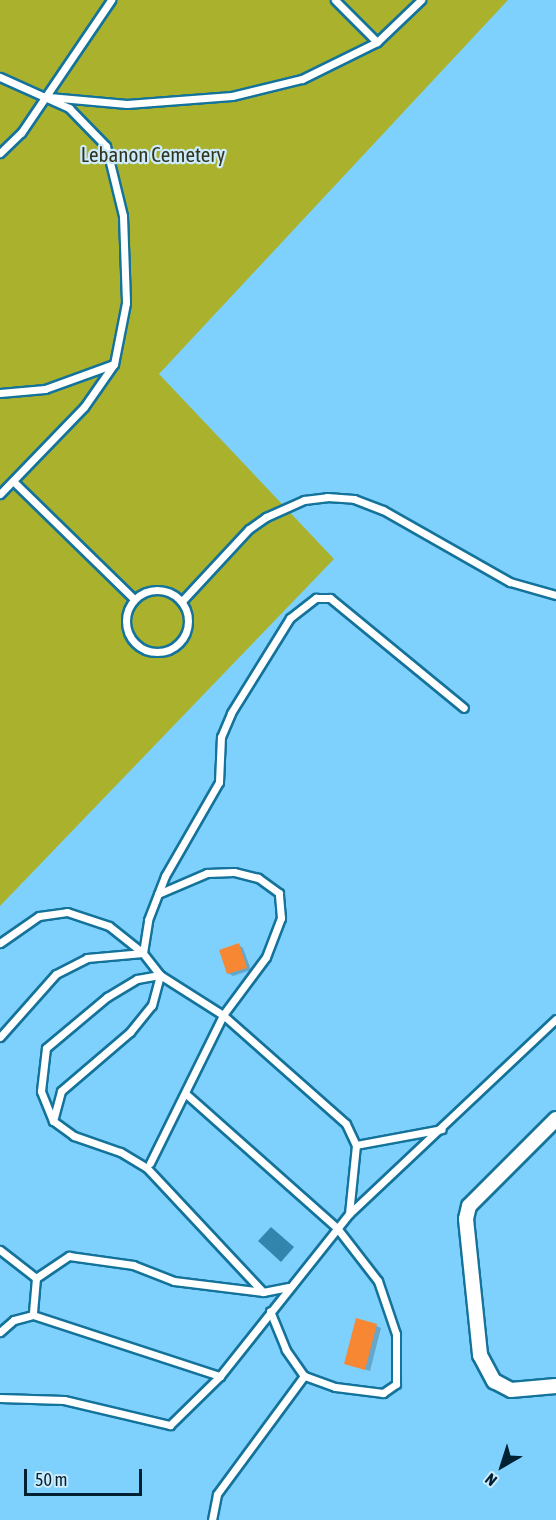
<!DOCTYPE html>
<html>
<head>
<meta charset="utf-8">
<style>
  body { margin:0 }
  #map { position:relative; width:556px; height:1520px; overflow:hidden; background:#7ed1fd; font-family:"Asap Condensed",sans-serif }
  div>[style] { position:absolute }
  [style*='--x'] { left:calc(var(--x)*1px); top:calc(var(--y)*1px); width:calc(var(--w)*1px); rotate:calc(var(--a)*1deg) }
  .green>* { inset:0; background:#aab22d }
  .water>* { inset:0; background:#3285ac }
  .shadow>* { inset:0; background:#0003 }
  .building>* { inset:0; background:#f78732 }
  .roads { filter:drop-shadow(2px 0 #14739b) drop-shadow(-2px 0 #14739b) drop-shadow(0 2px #14739b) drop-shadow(0 -2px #14739b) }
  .service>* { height:7px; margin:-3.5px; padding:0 3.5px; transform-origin:3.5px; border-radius:3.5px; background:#fff }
  .service>.ring { margin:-3.5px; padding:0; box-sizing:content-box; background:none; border:7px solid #fff; border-radius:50% }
  .minor>* { height:14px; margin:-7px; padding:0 7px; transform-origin:7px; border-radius:7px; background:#fff }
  span { translate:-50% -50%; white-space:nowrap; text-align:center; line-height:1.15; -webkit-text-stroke:4.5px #ccebfd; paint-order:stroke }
  .park-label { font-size:21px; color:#32341c }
  .north { position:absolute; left:472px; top:1436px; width:60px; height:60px; -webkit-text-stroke:4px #ccebfd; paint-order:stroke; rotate:219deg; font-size:16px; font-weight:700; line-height:24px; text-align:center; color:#002132 }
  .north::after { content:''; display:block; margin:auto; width:21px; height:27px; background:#002132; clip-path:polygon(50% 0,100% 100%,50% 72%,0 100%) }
  .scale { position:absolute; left:24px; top:1469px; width:118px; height:27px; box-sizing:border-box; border:3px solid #002132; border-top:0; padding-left:8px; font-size:18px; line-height:21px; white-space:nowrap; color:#002132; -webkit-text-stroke:4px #ccebfd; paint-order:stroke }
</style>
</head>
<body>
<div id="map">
  <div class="green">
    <div style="clip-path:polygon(0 0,508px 0,159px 374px,334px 559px,0 906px)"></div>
  </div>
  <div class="water">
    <div style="clip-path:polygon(271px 1227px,294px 1247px,281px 1262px,258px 1241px)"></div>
  </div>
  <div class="shadow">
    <div style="clip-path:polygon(239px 945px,243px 948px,251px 970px,233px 976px,228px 973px)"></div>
    <div style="clip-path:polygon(376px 1326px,381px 1328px,370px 1371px,345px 1363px)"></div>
  </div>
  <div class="building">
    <div style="clip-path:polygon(239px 943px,247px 968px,227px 974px,219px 950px)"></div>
    <div style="clip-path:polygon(356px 1318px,377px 1324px,365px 1370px,344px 1364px)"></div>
  </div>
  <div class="roads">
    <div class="service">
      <div style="--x:335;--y:0;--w:59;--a:45"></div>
      <div style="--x:0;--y:77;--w:76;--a:24.2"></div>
      <div style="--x:69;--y:108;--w:53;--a:45.8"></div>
      <div style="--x:106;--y:146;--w:72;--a:76.3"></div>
      <div style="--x:123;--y:216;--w:87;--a:88"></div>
      <div style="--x:126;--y:303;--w:62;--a:101.1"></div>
      <div style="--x:114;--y:364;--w:52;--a:124.9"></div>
      <div style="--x:84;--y:407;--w:121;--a:134"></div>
      <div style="--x:49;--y:97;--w:78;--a:5.1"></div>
      <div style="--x:127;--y:104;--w:105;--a:-4.4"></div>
      <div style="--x:232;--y:96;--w:72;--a:-13.7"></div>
      <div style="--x:302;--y:79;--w:84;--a:-26.3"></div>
      <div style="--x:377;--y:42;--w:61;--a:-43.7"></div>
      <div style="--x:0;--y:153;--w:29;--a:-44"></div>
      <div style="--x:21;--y:133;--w:161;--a:-55.9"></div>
      <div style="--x:0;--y:393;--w:45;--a:-5.1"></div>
      <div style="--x:45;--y:389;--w:73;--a:-19.9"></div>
      <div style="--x:13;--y:481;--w:169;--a:44.3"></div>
      <div class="ring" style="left:126px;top:590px;width:55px;height:55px"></div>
      <div style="--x:182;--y:601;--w:98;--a:-47.1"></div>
      <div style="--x:249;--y:529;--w:21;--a:-35"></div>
      <div style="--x:266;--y:517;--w:42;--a:-24.1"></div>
      <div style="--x:304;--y:500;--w:23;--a:-7"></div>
      <div style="--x:327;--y:497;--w:27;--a:4"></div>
      <div style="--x:354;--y:499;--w:31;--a:21"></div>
      <div style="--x:383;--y:510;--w:146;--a:29.6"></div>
      <div style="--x:510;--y:582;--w:48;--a:15.8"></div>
      <div style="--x:0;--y:943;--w:47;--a:-34.7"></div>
      <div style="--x:39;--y:916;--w:28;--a:-8"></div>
      <div style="--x:67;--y:912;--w:44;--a:18.4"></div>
      <div style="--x:109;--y:926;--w:43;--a:38.5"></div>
      <div style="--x:0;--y:1037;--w:84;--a:-48.4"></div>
      <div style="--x:56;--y:974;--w:35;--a:-27"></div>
      <div style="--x:87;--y:958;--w:56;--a:-5.1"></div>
      <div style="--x:186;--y:1094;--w:202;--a:41.6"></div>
      <div style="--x:337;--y:1228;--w:67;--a:52.3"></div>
      <div style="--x:378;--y:1281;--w:56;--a:71.2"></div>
      <div style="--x:396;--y:1334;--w:50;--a:90"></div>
      <div style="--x:396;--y:1384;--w:16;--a:145"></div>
      <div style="--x:383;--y:1393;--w:48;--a:-172.9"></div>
      <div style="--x:335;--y:1387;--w:33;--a:-160"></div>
      <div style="--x:304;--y:1376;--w:32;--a:-125"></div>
      <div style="--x:286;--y:1350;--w:42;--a:-112.3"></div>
      <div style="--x:53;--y:1121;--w:31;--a:-75"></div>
      <div style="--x:61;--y:1091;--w:91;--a:-40.5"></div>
      <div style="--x:130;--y:1032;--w:35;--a:-51"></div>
      <div style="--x:152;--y:1005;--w:31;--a:-75"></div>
      <div style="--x:160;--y:975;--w:28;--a:-128"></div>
      <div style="--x:143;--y:953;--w:33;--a:-81"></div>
      <div style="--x:148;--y:920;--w:47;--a:-68.9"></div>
      <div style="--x:165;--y:876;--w:108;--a:-60.1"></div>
      <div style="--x:219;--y:782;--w:45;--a:-87.5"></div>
      <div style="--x:221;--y:737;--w:26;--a:-67"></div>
      <div style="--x:231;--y:713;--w:112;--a:-58.2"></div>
      <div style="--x:290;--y:618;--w:33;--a:-38"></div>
      <div style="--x:316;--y:598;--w:14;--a:0"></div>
      <div style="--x:330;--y:598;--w:173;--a:39.4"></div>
      <div style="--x:356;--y:1145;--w:87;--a:-10.5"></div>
      <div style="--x:150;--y:1163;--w:165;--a:-63.7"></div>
      <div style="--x:223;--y:1015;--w:72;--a:-53.4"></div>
      <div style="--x:266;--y:957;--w:42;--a:-69"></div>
      <div style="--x:281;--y:918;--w:25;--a:-95"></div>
      <div style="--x:279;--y:893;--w:26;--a:-144"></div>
      <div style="--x:258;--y:878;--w:25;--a:-166"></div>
      <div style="--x:234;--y:872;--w:27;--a:178"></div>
      <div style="--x:207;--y:873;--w:53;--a:156.8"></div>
      <div style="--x:0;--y:1250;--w:46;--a:37.9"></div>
      <div style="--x:36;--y:1278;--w:37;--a:95"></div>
      <div style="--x:36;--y:1278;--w:40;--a:-34"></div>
      <div style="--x:69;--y:1256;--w:65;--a:8"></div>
      <div style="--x:133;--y:1265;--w:44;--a:21.3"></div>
      <div style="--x:174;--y:1281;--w:90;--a:7"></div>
      <div style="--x:263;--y:1292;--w:26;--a:-11"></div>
      <div style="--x:263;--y:1292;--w:170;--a:-133.1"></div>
      <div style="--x:147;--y:1168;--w:31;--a:-149"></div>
      <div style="--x:120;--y:1152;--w:49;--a:-160.8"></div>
      <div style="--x:74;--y:1136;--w:26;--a:-144"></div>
      <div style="--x:53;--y:1121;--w:32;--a:-112"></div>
      <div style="--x:41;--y:1091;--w:43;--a:-83.4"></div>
      <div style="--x:46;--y:1048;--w:80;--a:-39.9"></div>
      <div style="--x:107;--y:997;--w:35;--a:-31"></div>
      <div style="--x:137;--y:979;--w:23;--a:-10"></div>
      <div style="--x:160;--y:975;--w:75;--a:32.4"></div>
      <div style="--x:223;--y:1015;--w:164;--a:41.5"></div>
      <div style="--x:346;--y:1124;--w:23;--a:65"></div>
      <div style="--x:356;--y:1145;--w:69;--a:95.8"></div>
      <div style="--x:0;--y:1332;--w:18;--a:-41"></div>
      <div style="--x:14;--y:1320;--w:20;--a:-15"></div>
      <div style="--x:33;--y:1315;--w:197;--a:18.1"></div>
      <div style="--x:0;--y:1398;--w:64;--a:1.8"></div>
      <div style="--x:64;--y:1400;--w:109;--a:13.3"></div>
      <div style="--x:170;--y:1425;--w:70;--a:-44.4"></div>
      <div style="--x:220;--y:1376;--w:207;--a:-51.5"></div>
      <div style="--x:349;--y:1214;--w:284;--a:-43.3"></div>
      <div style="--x:212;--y:1520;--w:26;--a:-79"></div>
      <div style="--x:217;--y:1494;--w:147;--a:-53.6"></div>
    </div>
    <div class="minor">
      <div style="--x:556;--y:1119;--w:123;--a:135"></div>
      <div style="--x:469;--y:1206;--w:13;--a:103"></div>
      <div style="--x:466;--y:1219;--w:137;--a:84.1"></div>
      <div style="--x:480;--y:1355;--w:30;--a:62"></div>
      <div style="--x:494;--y:1381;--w:19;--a:28"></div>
      <div style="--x:511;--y:1390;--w:45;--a:-5.1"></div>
    </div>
  </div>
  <div class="park-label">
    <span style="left:153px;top:154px">Lebanon Cemetery</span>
  </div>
  <div class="north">N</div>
  <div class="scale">50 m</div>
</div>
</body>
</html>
